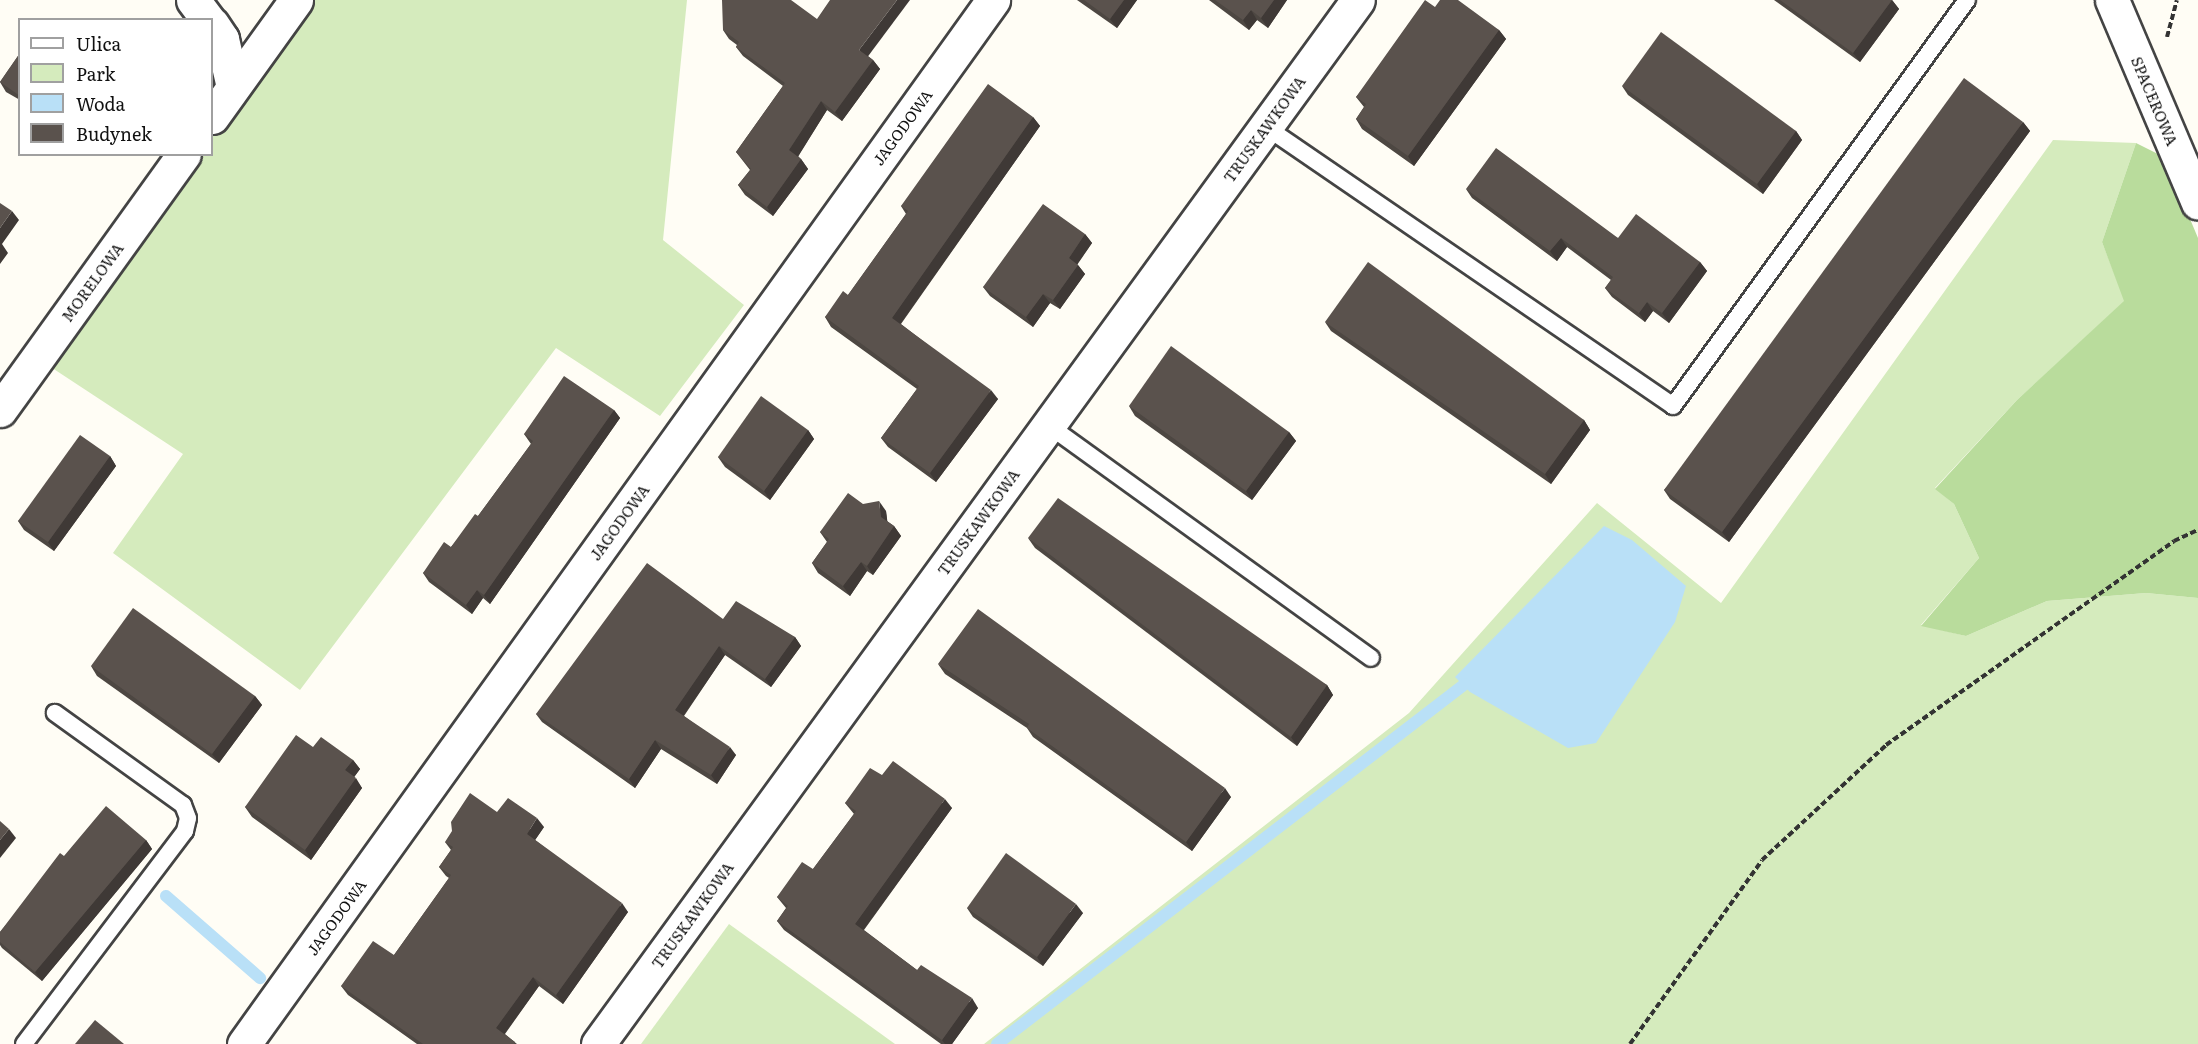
<!DOCTYPE html>
<html>
<head>
<meta charset="utf-8">
<style>
  body { margin:0 }
  #map { position:relative; width:2198px; height:1044px; overflow:hidden; background:#fffdf5; font-family:Literata,serif }
  div>[style] { position:absolute }
  [style*='--x'] { left:calc(var(--x)*1px); top:calc(var(--y)*1px); width:calc(var(--w)*1px); rotate:calc(var(--a)*1deg) }
  .green>* { inset:0; background:#d5ebbd }
  .forest>* { inset:0; background:#b9dc9c }
  .water>* { inset:0; background:#b9e0f7 }
  .stream>* { height:12px; margin:-6px; padding:0 6px; transform-origin:6px; border-radius:6px; background:#b9e0f7 }
  .path>* { height:4px; margin-top:-2px; transform-origin:0; background:repeating-linear-gradient(90deg,#333 0 6px,transparent 0 9px) }
  .roads { filter:drop-shadow(2px 0 #444) drop-shadow(-2px 0 #444) drop-shadow(0 2px #444) drop-shadow(0 -2px #444) }
  .service>* { height:16px; margin:-8px; padding:0 8px; transform-origin:8px; border-radius:8px; background:#fff }
  .minor>* { height:33px; margin:-16.5px; padding:0 16.5px; transform-origin:16.5px; border-radius:16.5px; background:#fff }
  .wall>* { inset:0; background:#4d4742 }
  .shaded-wall>* { inset:0; background:#3f3936 }
  .building>* { inset:0; background:#5a524d }
  span { translate:-50% -50%; white-space:nowrap; text-align:center; line-height:1.15; -webkit-text-stroke:6px #fff; paint-order:stroke }
  .street-label { font-size:15px; color:#111 }
  .legend { position:absolute; left:18px; top:18px; width:195px; height:138px; box-sizing:border-box; background:#fff; border:2px solid #a0a0a0; margin:0; padding:8px 10px; list-style:none; font-size:18px; color:#111 }
  .legend li { display:flex; align-items:center; gap:12px; height:30px }
  .legend b { width:30px; border:2px solid #a0a0a0 }
</style>
</head>
<body>
<div id="map">
  <div class="green">
    <div style="clip-path:polygon(284px 0,687px 0,663px 240px,744px 305px,660px 416px,556px 348px,300px 690px,113px 553px,183px 454px,37px 358px,177px 155px,212px 154px,212px 105px)"></div>
    <div style="clip-path:polygon(2053px 140px,2136px 143px,2102px 242px,2125px 301px,2017px 400px,1935px 488px,1954px 504px,1979px 558px,1921px 625px,1966px 636px,2047px 601px,2146px 593px,2198px 598px,2198px 1044px,984px 1044px,1409px 713px,1597px 503px,1721px 603px)"></div>
    <div style="clip-path:polygon(729px 924px,895px 1044px,641px 1044px)"></div>
  </div>
  <div class="forest">
    <div style="clip-path:polygon(2136px 143px,2164px 157px,2198px 238px,2198px 598px,2146px 593px,2047px 601px,1966px 636px,1921px 626px,1979px 558px,1954px 504px,1935px 489px,2017px 400px,2124px 301px,2102px 242px)"></div>
  </div>
  <div class="water">
    <div style="clip-path:polygon(1604px 526px,1632px 540px,1686px 586px,1675px 622px,1596px 743px,1568px 748px,1470px 692px,1455px 677px)"></div>
  </div>
  <div class="stream">
    <div style="--x:166;--y:896;--w:125;--a:41.1"></div>
    <div style="--x:997;--y:1044;--w:590;--a:-37.57"></div>
  </div>
  <div class="path">
    <div style="--x:2167;--y:37;--w:38;--a:-75"></div>
    <div style="--x:1630;--y:1044;--w:226;--a:-54.3"></div>
    <div style="--x:1762;--y:860;--w:169;--a:-42.8"></div>
    <div style="--x:1886;--y:745;--w:353;--a:-35.3"></div>
    <div style="--x:2174;--y:541;--w:26;--a:-25"></div>
  </div>
  <div class="roads">
    <div class="service">
      <div style="--x:1266;--y:127;--w:493;--a:34.4"></div>
      <div style="--x:1673;--y:406;--w:501;--a:-54.09"></div>
      <div style="--x:1048;--y:425;--w:398;--a:35.8"></div>
      <div style="--x:24;--y:1044;--w:267;--a:-52.9"></div>
      <div style="--x:185;--y:831;--w:13;--a:-77"></div>
      <div style="--x:188;--y:818;--w:14;--a:-111"></div>
      <div style="--x:183;--y:805;--w:158;--a:-144.3"></div>
    </div>
    <div class="minor">
      <div style="--x:193;--y:0;--w:25;--a:53"></div>
      <div style="--x:2112;--y:0;--w:220;--a:67"></div>
      <div style="--x:212;--y:24;--w:18;--a:56"></div>
      <div style="--x:222;--y:39;--w:49;--a:77.1"></div>
      <div style="--x:212;--y:117;--w:144;--a:-54.3"></div>
      <div style="--x:0;--y:410;--w:315;--a:-54.3"></div>
      <div style="--x:244;--y:1044;--w:1285;--a:-54.34"></div>
      <div style="--x:598;--y:1044;--w:1291;--a:-53.95"></div>
    </div>
  </div>
  <div class="wall">
    <div style="clip-path:polygon(1077px 0,1137px 0,1117px 28px)"></div>
    <div style="clip-path:polygon(1209px 0,1287px 0,1268px 28px,1257px 20px,1249px 30px)"></div>
    <div style="clip-path:polygon(1774px 0,1892px 0,1899px 9px,1860px 62px)"></div>
    <div style="clip-path:polygon(1435px 7px,1499px 30px,1506px 39px,1414px 166px,1362px 129px,1356px 119px,1364px 107px,1356px 97px)"></div>
    <div style="clip-path:polygon(723px 30px,868px 56px,873px 60px,880px 69px,842px 121px,827px 110px,798px 156px,801px 159px,808px 169px,773px 216px,745px 195px,738px 185px,750px 170px,736px 152px,783px 86px,743px 56px,736px 47px,737px 45px,729px 39px)"></div>
    <div style="clip-path:polygon(20px 53px,20px 100px,6px 92px,0 82px)"></div>
    <div style="clip-path:polygon(1622px 86px,1796px 131px,1802px 140px,1763px 194px,1628px 95px)"></div>
    <div style="clip-path:polygon(1033px 117px,1040px 126px,901px 324px,998px 399px,936px 482px,888px 447px,881px 438px,917px 389px,831px 327px,825px 317px,848px 295px,906px 214px,901px 206px)"></div>
    <div style="clip-path:polygon(2023px 122px,2030px 131px,1729px 542px,1670px 499px,1664px 490px)"></div>
    <div style="clip-path:polygon(1466px 189px,1618px 238px,1700px 262px,1707px 271px,1669px 323px,1653px 311px,1645px 322px,1612px 297px,1605px 288px,1611px 280px,1567px 247px,1557px 261px,1472px 198px)"></div>
    <div style="clip-path:polygon(1085px 234px,1092px 243px,1077px 264px,1085px 274px,1060px 309px,1050px 303px,1033px 327px,990px 296px,983px 287px)"></div>
    <div style="clip-path:polygon(1325px 322px,1584px 420px,1590px 430px,1551px 484px,1331px 331px)"></div>
    <div style="clip-path:polygon(1129px 406px,1289px 432px,1296px 441px,1252px 500px,1135px 416px)"></div>
    <div style="clip-path:polygon(614px 410px,620px 418px,490px 604px,483px 598px,472px 614px,429px 582px,423px 573px,451px 547px,478px 516px,531px 444px,524px 434px)"></div>
    <div style="clip-path:polygon(808px 430px,814px 439px,770px 500px,725px 467px,718px 457px)"></div>
    <div style="clip-path:polygon(110px 456px,116px 466px,54px 551px,24px 530px,18px 521px)"></div>
    <div style="clip-path:polygon(863px 504px,886px 511px,887px 521px,894px 526px,901px 536px,873px 575px,867px 571px,850px 596px,818px 573px,812px 563px,827px 542px,820px 532px)"></div>
    <div style="clip-path:polygon(1028px 538px,1327px 685px,1333px 695px,1297px 746px,1035px 548px)"></div>
    <div style="clip-path:polygon(723px 619px,795px 637px,801px 646px,771px 687px,725px 655px,684px 716px,736px 755px,717px 784px,661px 749px,635px 788px,542px 722px,536px 714px)"></div>
    <div style="clip-path:polygon(938px 664px,1231px 797px,1192px 851px,1033px 737px,1027px 728px,945px 674px)"></div>
    <div style="clip-path:polygon(91px 666px,255px 696px,262px 705px,219px 763px,97px 676px)"></div>
    <div style="clip-path:polygon(313px 747px,353px 760px,360px 769px,354px 777px,362px 788px,311px 860px,252px 817px,245px 807px)"></div>
    <div style="clip-path:polygon(882px 775px,952px 808px,864px 930px,917px 970px,978px 1008px,952px 1044px,941px 1044px,784px 930px,777px 921px,786px 908px,777px 897px,813px 869px,854px 814px,845px 803px)"></div>
    <div style="clip-path:polygon(544px 827px,535px 840px,628px 912px,563px 1004px,539px 986px,505px 1034px,517px 1044px,417px 1044px,348px 995px,341px 986px,394px 955px,449px 878px,446px 876px,439px 867px,451px 850px,445px 842px)"></div>
    <div style="clip-path:polygon(146px 840px,152px 849px,42px 981px,2px 948px,0 945px,0 932px,64px 856px)"></div>
    <div style="clip-path:polygon(967px 908px,1083px 913px,1043px 966px,973px 917px)"></div>
  </div>
  <div class="shaded-wall">
    <div style="clip-path:polygon(897px 0,910px 0,866px 59px,859px 50px)"></div>
    <div style="clip-path:polygon(1124px 0,1137px 0,1117px 28px,1110px 19px)"></div>
    <div style="clip-path:polygon(1274px 0,1287px 0,1268px 28px,1261px 18px)"></div>
    <div style="clip-path:polygon(1892px 0,1899px 9px,1860px 62px,1853px 53px)"></div>
    <div style="clip-path:polygon(1251px 10px,1257px 20px,1249px 30px,1243px 20px)"></div>
    <div style="clip-path:polygon(1499px 30px,1506px 39px,1414px 166px,1408px 156px)"></div>
    <div style="clip-path:polygon(873px 60px,880px 69px,842px 121px,835px 112px)"></div>
    <div style="clip-path:polygon(821px 101px,827px 110px,796px 160px,789px 150px)"></div>
    <div style="clip-path:polygon(1033px 117px,1040px 126px,898px 327px,892px 318px)"></div>
    <div style="clip-path:polygon(2023px 122px,2030px 131px,1729px 542px,1722px 532px)"></div>
    <div style="clip-path:polygon(1796px 131px,1802px 140px,1763px 194px,1757px 184px)"></div>
    <div style="clip-path:polygon(801px 159px,808px 169px,773px 216px,767px 207px)"></div>
    <div style="clip-path:polygon(12px 211px,19px 220px,2px 244px,8px 253px,0 264px,0 228px)"></div>
    <div style="clip-path:polygon(1085px 234px,1092px 243px,1075px 268px,1069px 258px)"></div>
    <div style="clip-path:polygon(1561px 238px,1567px 247px,1557px 261px,1550px 251px)"></div>
    <div style="clip-path:polygon(1700px 262px,1707px 271px,1669px 323px,1662px 313px)"></div>
    <div style="clip-path:polygon(1078px 265px,1085px 274px,1060px 309px,1053px 300px)"></div>
    <div style="clip-path:polygon(1043px 294px,1050px 303px,1033px 327px,1026px 317px)"></div>
    <div style="clip-path:polygon(1647px 302px,1653px 311px,1645px 322px,1639px 313px)"></div>
    <div style="clip-path:polygon(991px 390px,998px 399px,936px 482px,930px 473px)"></div>
    <div style="clip-path:polygon(614px 410px,620px 418px,490px 604px,484px 595px)"></div>
    <div style="clip-path:polygon(1584px 420px,1590px 430px,1551px 484px,1545px 474px)"></div>
    <div style="clip-path:polygon(808px 430px,814px 439px,770px 500px,764px 491px)"></div>
    <div style="clip-path:polygon(1289px 432px,1296px 441px,1252px 500px,1246px 491px)"></div>
    <div style="clip-path:polygon(110px 456px,116px 466px,54px 551px,48px 542px)"></div>
    <div style="clip-path:polygon(879px 501px,886px 511px,888px 526px,881px 517px)"></div>
    <div style="clip-path:polygon(894px 526px,901px 536px,873px 575px,867px 566px)"></div>
    <div style="clip-path:polygon(861px 562px,867px 571px,850px 596px,843px 586px)"></div>
    <div style="clip-path:polygon(477px 590px,483px 598px,472px 614px,466px 605px)"></div>
    <div style="clip-path:polygon(795px 637px,801px 646px,771px 687px,765px 679px)"></div>
    <div style="clip-path:polygon(719px 646px,725px 655px,681px 719px,675px 710px)"></div>
    <div style="clip-path:polygon(1327px 685px,1333px 695px,1297px 746px,1291px 737px)"></div>
    <div style="clip-path:polygon(255px 696px,262px 705px,219px 763px,212px 754px)"></div>
    <div style="clip-path:polygon(655px 740px,661px 749px,635px 788px,629px 779px)"></div>
    <div style="clip-path:polygon(730px 747px,736px 755px,717px 784px,711px 775px)"></div>
    <div style="clip-path:polygon(353px 760px,360px 769px,352px 780px,345px 770px)"></div>
    <div style="clip-path:polygon(356px 778px,362px 788px,311px 860px,305px 850px)"></div>
    <div style="clip-path:polygon(1225px 788px,1231px 797px,1192px 851px,1186px 842px)"></div>
    <div style="clip-path:polygon(945px 799px,952px 808px,861px 933px,855px 924px)"></div>
    <div style="clip-path:polygon(537px 818px,544px 827px,533px 843px,527px 834px)"></div>
    <div style="clip-path:polygon(9px 829px,16px 838px,0 858px,0 840px)"></div>
    <div style="clip-path:polygon(146px 840px,152px 849px,42px 981px,35px 972px)"></div>
    <div style="clip-path:polygon(622px 903px,628px 912px,563px 1004px,556px 995px)"></div>
    <div style="clip-path:polygon(1076px 904px,1083px 913px,1043px 966px,1037px 957px)"></div>
    <div style="clip-path:polygon(533px 977px,539px 986px,502px 1037px,496px 1028px)"></div>
    <div style="clip-path:polygon(972px 998px,978px 1008px,952px 1044px,945px 1044px,942px 1040px)"></div>
  </div>
  <div class="building">
    <div style="clip-path:polygon(722px 0,791px 0,817px 19px,830px 0,897px 0,859px 50px,873px 60px,835px 112px,821px 101px,789px 150px,801px 159px,767px 207px,738px 185px,751px 169px,736px 152px,785px 83px,736px 47px,739px 42px,723px 30px)"></div>
    <div style="clip-path:polygon(1084px 0,1124px 0,1110px 19px)"></div>
    <div style="clip-path:polygon(1215px 0,1274px 0,1261px 18px,1251px 10px,1243px 20px)"></div>
    <div style="clip-path:polygon(1425px 0,1435px 7px,1440px 0,1458px 0,1499px 30px,1408px 156px,1356px 119px,1366px 104px,1356px 97px)"></div>
    <div style="clip-path:polygon(1780px 0,1892px 0,1853px 53px)"></div>
    <div style="clip-path:polygon(1661px 32px,1796px 131px,1757px 184px,1622px 86px)"></div>
    <div style="clip-path:polygon(20px 53px,20px 96px,0 82px)"></div>
    <div style="clip-path:polygon(1964px 78px,2023px 122px,1722px 532px,1664px 490px)"></div>
    <div style="clip-path:polygon(988px 84px,1033px 117px,892px 318px,991px 390px,930px 473px,881px 438px,919px 386px,825px 317px,843px 291px,848px 295px,908px 211px,901px 206px)"></div>
    <div style="clip-path:polygon(1496px 148px,1618px 238px,1636px 214px,1700px 262px,1662px 313px,1647px 302px,1639px 313px,1605px 288px,1613px 277px,1561px 238px,1550px 251px,1466px 189px)"></div>
    <div style="clip-path:polygon(0 203px,12px 211px,0 228px)"></div>
    <div style="clip-path:polygon(1043px 204px,1085px 234px,1069px 258px,1078px 265px,1053px 300px,1043px 294px,1026px 317px,983px 287px)"></div>
    <div style="clip-path:polygon(1368px 262px,1584px 420px,1545px 474px,1325px 322px)"></div>
    <div style="clip-path:polygon(1171px 346px,1289px 432px,1246px 491px,1129px 406px)"></div>
    <div style="clip-path:polygon(564px 376px,614px 410px,484px 595px,477px 590px,466px 605px,423px 573px,444px 542px,451px 547px,475px 514px,478px 516px,533px 441px,524px 434px)"></div>
    <div style="clip-path:polygon(761px 396px,808px 430px,764px 491px,718px 457px)"></div>
    <div style="clip-path:polygon(80px 435px,110px 456px,48px 542px,18px 521px)"></div>
    <div style="clip-path:polygon(848px 493px,863px 504px,879px 501px,881px 517px,894px 526px,867px 566px,861px 562px,843px 586px,812px 563px,829px 539px,820px 532px)"></div>
    <div style="clip-path:polygon(1058px 498px,1327px 685px,1291px 737px,1028px 538px)"></div>
    <div style="clip-path:polygon(647px 563px,723px 619px,736px 601px,795px 637px,765px 679px,719px 646px,675px 710px,730px 747px,711px 775px,655px 740px,629px 779px,536px 714px)"></div>
    <div style="clip-path:polygon(133px 608px,255px 696px,212px 754px,91px 666px)"></div>
    <div style="clip-path:polygon(978px 609px,1225px 788px,1186px 842px,1027px 728px,1029px 724px,938px 664px)"></div>
    <div style="clip-path:polygon(296px 735px,313px 747px,321px 737px,353px 760px,345px 770px,356px 778px,305px 850px,245px 807px)"></div>
    <div style="clip-path:polygon(893px 761px,945px 799px,855px 924px,917px 970px,921px 965px,972px 998px,942px 1040px,777px 921px,788px 906px,777px 897px,802px 862px,813px 869px,856px 811px,845px 803px,870px 768px,882px 775px)"></div>
    <div style="clip-path:polygon(470px 793px,497px 812px,508px 798px,537px 818px,527px 834px,622px 903px,556px 995px,533px 977px,496px 1028px,515px 1042px,514px 1044px,423px 1044px,341px 986px,373px 941px,394px 955px,451px 875px,439px 867px,453px 847px,445px 842px,452px 831px,451px 822px)"></div>
    <div style="clip-path:polygon(106px 806px,146px 840px,35px 972px,0 942px,0 932px,60px 853px,64px 856px)"></div>
    <div style="clip-path:polygon(0 821px,9px 829px,0 840px)"></div>
    <div style="clip-path:polygon(1006px 853px,1076px 904px,1037px 957px,967px 908px)"></div>
    <div style="clip-path:polygon(95px 1020px,124px 1044px,75px 1044px)"></div>
  </div>
  <div class="street-label">
    <span style="left:2155px;top:101px;rotate:67deg">SPACEROWA</span>
    <span style="left:902px;top:127px;rotate:-54deg">JAGODOWA</span>
    <span style="left:1264px;top:129px;rotate:-54deg">TRUSKAWKOWA</span>
    <span style="left:92px;top:282px;rotate:-54deg">MORELOWA</span>
    <span style="left:619px;top:522px;rotate:-54deg">JAGODOWA</span>
    <span style="left:978px;top:522px;rotate:-54deg">TRUSKAWKOWA</span>
    <span style="left:692px;top:915px;rotate:-54deg">TRUSKAWKOWA</span>
    <span style="left:336px;top:917px;rotate:-54deg">JAGODOWA</span>
  </div>
  <ul class="legend">
  <li><b style="height:8px;background:#fff"></b>Ulica</li>
  <li><b style="height:16px;background:#d5ebbd"></b>Park</li>
  <li><b style="height:16px;background:#b9e0f7"></b>Woda</li>
  <li><b style="height:16px;background:#5a524d"></b>Budynek</li>
  </ul>
</div>
</body>
</html>
